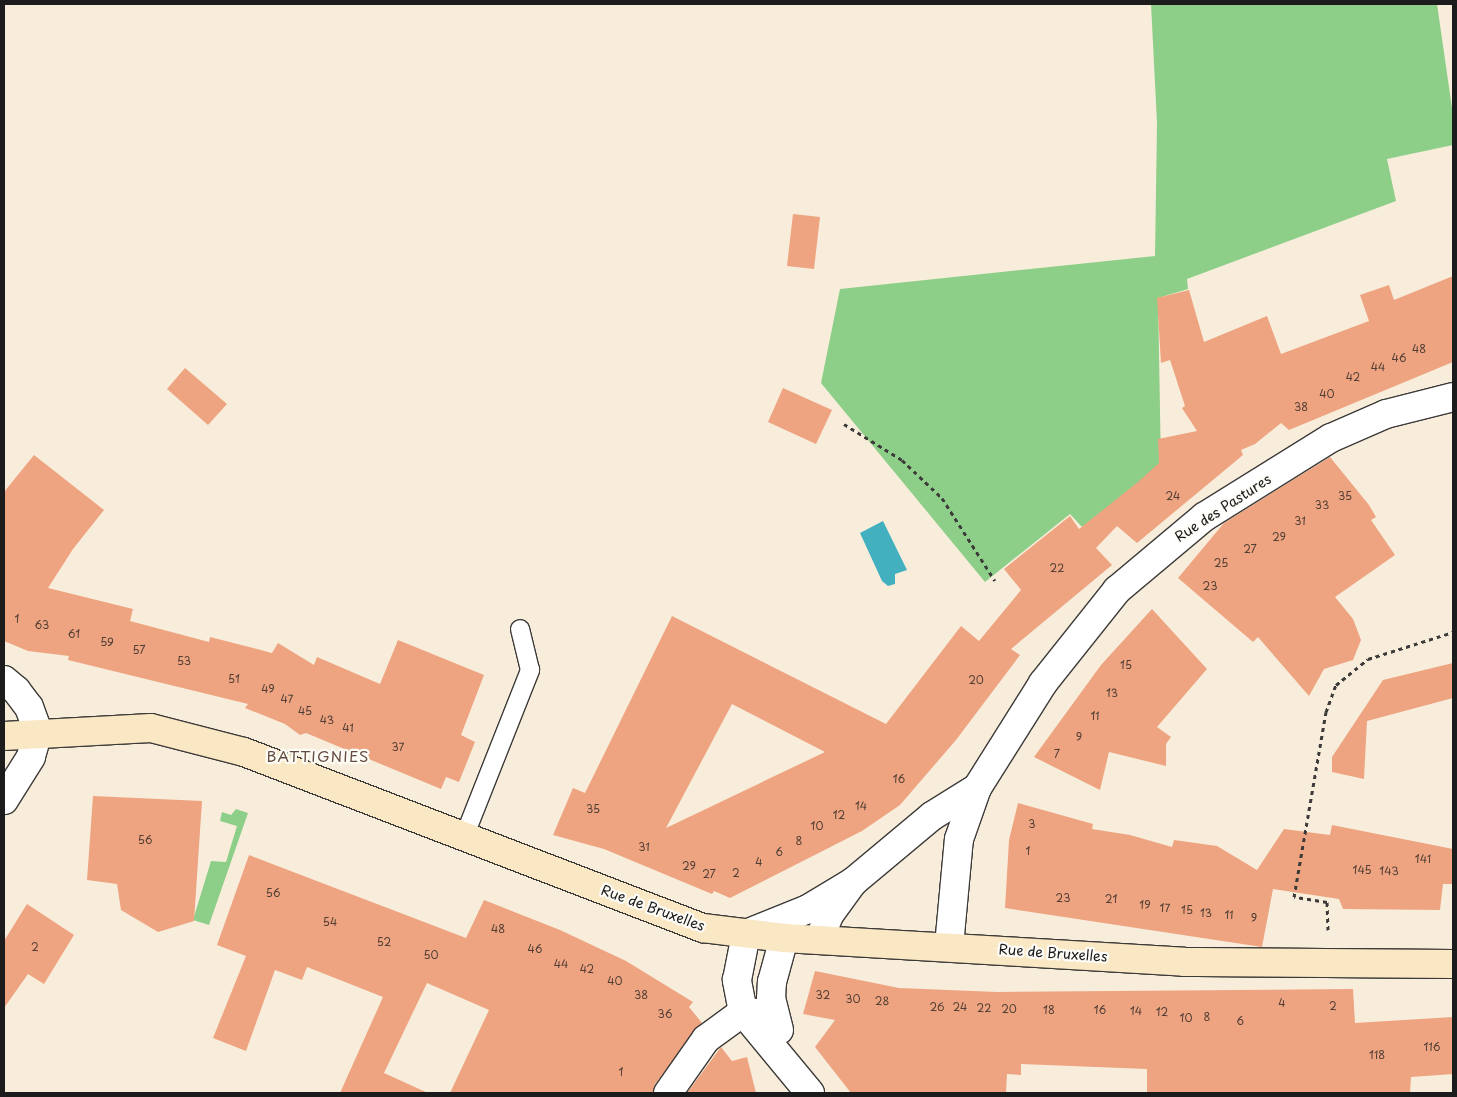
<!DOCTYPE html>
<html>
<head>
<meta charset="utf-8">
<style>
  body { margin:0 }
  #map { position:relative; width:1457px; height:1097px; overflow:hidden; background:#f8eddb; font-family:"Playpen Sans",sans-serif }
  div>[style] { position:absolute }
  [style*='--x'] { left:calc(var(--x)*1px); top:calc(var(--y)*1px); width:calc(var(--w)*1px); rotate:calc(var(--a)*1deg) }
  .green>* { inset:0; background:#8dcf88 }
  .water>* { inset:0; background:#43b0c0 }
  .building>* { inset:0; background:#eea481 }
  .path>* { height:3px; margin-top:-1.5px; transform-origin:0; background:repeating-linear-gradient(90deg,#3d3b39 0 4px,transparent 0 8px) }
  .roads { filter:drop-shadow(1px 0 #3d3b39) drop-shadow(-1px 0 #3d3b39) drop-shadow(0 1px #3d3b39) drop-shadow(0 -1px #3d3b39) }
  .lane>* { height:18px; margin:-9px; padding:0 9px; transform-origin:9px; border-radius:9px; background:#fff }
  .street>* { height:28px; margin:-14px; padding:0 14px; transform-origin:14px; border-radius:14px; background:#fff }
  .secondary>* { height:28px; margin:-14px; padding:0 14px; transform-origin:14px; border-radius:14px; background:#fae7c3 }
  span { translate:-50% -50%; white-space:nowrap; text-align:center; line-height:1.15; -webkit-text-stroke:4.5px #fdfcf7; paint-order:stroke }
  .number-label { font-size:11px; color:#503e35 }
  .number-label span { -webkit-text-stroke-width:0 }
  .street-label { font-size:14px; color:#1c1c1c }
  .neighbourhood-label { font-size:15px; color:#664c3f; letter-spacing:1px }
  .frame { position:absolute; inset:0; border:5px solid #1c1c1c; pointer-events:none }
</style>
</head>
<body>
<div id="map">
  <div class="green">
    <div style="clip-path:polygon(1151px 4px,1437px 4px,1453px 115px,1453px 145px,1387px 159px,1396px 201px,1187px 279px,1188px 289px,1158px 298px,1161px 466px,1082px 527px,1070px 514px,985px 582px,821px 383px,840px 289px,1155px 256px,1157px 123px)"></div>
    <div style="clip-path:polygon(236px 809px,248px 813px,209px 925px,193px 920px,211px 861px,226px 862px,237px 826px,220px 821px,222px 812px,231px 815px)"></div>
  </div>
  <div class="water">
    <div style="clip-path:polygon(883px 521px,907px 570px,895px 574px,895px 584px,888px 586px,882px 581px,860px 533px)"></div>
  </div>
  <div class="building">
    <div style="clip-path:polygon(793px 214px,820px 217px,814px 269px,787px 266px)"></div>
    <div style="clip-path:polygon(evenodd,1453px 276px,1453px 362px,1289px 430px,1281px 423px,1255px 444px,1241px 450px,1243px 455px,1137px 543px,1117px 526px,1096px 548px,1112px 565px,1011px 649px,1020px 655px,956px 740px,900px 805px,862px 831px,730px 898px,714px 891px,712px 894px,604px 849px,553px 835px,573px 788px,585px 793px,672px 616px,886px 724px,961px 626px,979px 641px,1021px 590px,1004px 569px,1070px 516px,1079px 529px,1138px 482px,1159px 463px,1158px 439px,1197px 431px,1182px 408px,1185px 406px,1170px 360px,1161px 363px,1157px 298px,1189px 290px,1204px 342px,1267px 316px,1281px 354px,1369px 321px,1360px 295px,1389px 285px,1394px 300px,1453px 276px,732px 704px,825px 752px,666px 828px,732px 704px)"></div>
    <div style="clip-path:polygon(185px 368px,227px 404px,208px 425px,167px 389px)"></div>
    <div style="clip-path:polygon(783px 388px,832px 410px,816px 444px,768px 422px)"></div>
    <div style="clip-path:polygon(34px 455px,104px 510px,73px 549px,48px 588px,133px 609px,130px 621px,209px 642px,210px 637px,272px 653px,278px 643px,314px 665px,317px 657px,380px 684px,398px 640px,484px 675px,461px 735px,475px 742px,459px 782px,446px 777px,441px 789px,306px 733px,300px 735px,285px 724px,245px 708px,248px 704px,68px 660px,69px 656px,28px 651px,4px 641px,4px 492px)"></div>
    <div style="clip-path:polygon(1330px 457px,1369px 505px,1376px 517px,1371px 520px,1395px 555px,1335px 597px,1353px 619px,1361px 640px,1353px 660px,1324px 669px,1309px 696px,1258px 637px,1253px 642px,1178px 578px,1224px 523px)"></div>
    <div style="clip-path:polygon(1152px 609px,1207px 669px,1157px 727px,1171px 737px,1166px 744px,1166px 766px,1109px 752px,1100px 790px,1034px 757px,1101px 665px)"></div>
    <div style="clip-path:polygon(1453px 663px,1453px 698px,1367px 721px,1364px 779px,1332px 772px,1332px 757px,1383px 680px)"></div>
    <div style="clip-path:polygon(93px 796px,202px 801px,194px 921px,158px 932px,121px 910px,117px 884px,87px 880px)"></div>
    <div style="clip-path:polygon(1018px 803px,1093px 824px,1092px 829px,1130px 835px,1172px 847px,1174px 840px,1217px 846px,1257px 870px,1284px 829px,1330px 835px,1332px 825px,1453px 849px,1453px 884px,1443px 884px,1440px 910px,1343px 909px,1339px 899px,1273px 889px,1262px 947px,1005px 908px,1009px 840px)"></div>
    <div style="clip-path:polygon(249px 855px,466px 938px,484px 900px,560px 930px,626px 961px,693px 1002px,689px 1007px,702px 1023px,655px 1084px,653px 1093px,450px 1093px,489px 1010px,427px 983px,384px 1073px,428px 1093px,340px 1093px,383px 997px,307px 967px,302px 980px,275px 970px,246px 1051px,213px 1038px,246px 956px,217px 945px)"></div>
    <div style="clip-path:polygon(27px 904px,74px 935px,44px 984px,28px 974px,4px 1008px,4px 941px)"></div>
    <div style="clip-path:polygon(815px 971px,899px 988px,997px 992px,1353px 989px,1355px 1023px,1453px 1017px,1453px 1074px,1411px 1077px,1410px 1093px,1147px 1093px,1147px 1069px,1021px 1064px,1021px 1075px,1007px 1074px,1006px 1093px,851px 1093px,815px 1047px,835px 1020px,803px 1014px)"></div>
    <div style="clip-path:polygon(721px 1047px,732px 1061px,747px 1057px,756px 1093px,687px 1093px)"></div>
  </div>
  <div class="path">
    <div style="--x:844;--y:424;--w:68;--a:31.8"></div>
    <div style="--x:902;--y:460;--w:55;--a:43.5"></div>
    <div style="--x:942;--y:498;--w:98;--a:57.4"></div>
    <div style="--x:1328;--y:930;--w:28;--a:-92"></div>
    <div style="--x:1327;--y:902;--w:33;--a:-171"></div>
    <div style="--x:1294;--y:897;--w:188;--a:-80.2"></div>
    <div style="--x:1326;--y:712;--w:29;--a:-70"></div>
    <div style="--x:1336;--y:685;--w:41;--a:-39.1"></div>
    <div style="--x:1368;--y:659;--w:89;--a:-17.6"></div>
  </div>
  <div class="roads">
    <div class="lane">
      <div style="--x:464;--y:837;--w:180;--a:-68.4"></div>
      <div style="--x:530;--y:670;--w:42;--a:-103.7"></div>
    </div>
    <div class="street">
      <div style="--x:4;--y:680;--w:16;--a:40"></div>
      <div style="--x:16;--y:690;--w:21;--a:53"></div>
      <div style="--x:29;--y:707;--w:27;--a:70"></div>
      <div style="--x:38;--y:732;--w:26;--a:106"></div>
      <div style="--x:31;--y:757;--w:51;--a:122.1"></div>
      <div style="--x:819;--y:940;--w:27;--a:-68"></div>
      <div style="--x:829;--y:915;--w:41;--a:-54"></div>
      <div style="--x:853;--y:882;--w:103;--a:-39.9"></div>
      <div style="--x:932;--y:816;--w:53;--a:-31.9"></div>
      <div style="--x:949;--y:946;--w:107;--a:-84.7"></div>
      <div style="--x:959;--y:839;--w:54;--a:-70.6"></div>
      <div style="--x:977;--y:788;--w:124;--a:-57.8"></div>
      <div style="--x:1043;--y:683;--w:119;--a:-51.5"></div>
      <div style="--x:1117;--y:590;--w:114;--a:-40"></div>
      <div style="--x:1204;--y:517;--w:150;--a:-31.9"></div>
      <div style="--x:1331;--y:438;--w:60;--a:-23.6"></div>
      <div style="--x:1386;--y:414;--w:69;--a:-14.2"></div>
      <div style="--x:779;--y:1030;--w:32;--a:-104"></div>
      <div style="--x:771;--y:999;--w:17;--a:-87"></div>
      <div style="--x:772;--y:982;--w:46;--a:-74.7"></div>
      <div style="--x:668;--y:1093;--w:66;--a:-54.9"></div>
      <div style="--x:706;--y:1039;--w:46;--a:-36.1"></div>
      <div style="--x:743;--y:1012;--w:31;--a:4"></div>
      <div style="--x:810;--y:1093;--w:105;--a:-129.6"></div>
      <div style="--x:743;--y:1012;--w:33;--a:-101"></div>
      <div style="--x:737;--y:980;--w:47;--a:-78.9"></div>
      <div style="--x:746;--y:934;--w:67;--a:-22"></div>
      <div style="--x:808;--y:909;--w:52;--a:-31"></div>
    </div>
    <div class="secondary">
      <div style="--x:4;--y:736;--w:147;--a:-3.1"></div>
      <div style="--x:151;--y:728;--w:96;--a:14.5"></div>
      <div style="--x:244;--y:752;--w:492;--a:21"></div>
      <div style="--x:703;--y:928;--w:82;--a:7"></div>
      <div style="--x:784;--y:938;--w:401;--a:3.4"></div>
      <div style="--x:1184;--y:962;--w:269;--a:0.4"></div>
    </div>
  </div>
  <div class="number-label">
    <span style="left:1419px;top:349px">48</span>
    <span style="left:1399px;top:358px">46</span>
    <span style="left:1378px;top:367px">44</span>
    <span style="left:1353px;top:377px">42</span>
    <span style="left:1327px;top:394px">40</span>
    <span style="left:1301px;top:407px">38</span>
    <span style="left:1173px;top:496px">24</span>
    <span style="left:1345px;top:496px">35</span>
    <span style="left:1322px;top:505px">33</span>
    <span style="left:1300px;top:521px">31</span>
    <span style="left:1279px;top:537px">29</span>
    <span style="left:1250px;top:549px">27</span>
    <span style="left:1221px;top:563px">25</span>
    <span style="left:1057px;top:568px">22</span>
    <span style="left:1210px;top:586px">23</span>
    <span style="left:17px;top:619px">1</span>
    <span style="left:42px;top:625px">63</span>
    <span style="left:74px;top:634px">61</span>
    <span style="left:107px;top:642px">59</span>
    <span style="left:139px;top:650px">57</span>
    <span style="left:184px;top:661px">53</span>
    <span style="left:1126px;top:665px">15</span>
    <span style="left:234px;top:679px">51</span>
    <span style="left:976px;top:680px">20</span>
    <span style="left:268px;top:689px">49</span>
    <span style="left:1112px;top:693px">13</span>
    <span style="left:287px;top:699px">47</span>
    <span style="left:305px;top:711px">45</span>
    <span style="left:1095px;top:716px">11</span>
    <span style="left:327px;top:720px">43</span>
    <span style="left:348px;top:728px">41</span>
    <span style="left:1079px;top:737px">9</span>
    <span style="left:398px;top:747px">37</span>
    <span style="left:1057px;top:754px">7</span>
    <span style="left:899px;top:779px">16</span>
    <span style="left:861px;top:806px">14</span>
    <span style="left:593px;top:809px">35</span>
    <span style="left:839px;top:815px">12</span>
    <span style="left:1032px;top:824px">3</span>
    <span style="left:817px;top:826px">10</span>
    <span style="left:145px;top:840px">56</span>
    <span style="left:799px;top:841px">8</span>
    <span style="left:644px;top:847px">31</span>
    <span style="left:1028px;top:851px">1</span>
    <span style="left:779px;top:852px">6</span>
    <span style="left:1423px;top:859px">141</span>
    <span style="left:759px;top:862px">4</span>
    <span style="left:689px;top:866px">29</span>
    <span style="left:1362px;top:870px">145</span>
    <span style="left:1389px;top:871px">143</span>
    <span style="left:736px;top:873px">2</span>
    <span style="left:709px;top:874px">27</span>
    <span style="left:273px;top:893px">56</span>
    <span style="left:1063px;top:898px">23</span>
    <span style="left:1111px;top:899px">21</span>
    <span style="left:1145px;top:905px">19</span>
    <span style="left:1165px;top:908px">17</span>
    <span style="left:1187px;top:910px">15</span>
    <span style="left:1206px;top:913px">13</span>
    <span style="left:1229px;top:915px">11</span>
    <span style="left:1254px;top:918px">9</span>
    <span style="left:330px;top:922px">54</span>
    <span style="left:498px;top:929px">48</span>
    <span style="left:384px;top:942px">52</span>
    <span style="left:35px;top:947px">2</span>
    <span style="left:535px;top:949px">46</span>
    <span style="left:431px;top:955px">50</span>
    <span style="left:561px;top:964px">44</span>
    <span style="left:587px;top:969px">42</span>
    <span style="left:615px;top:981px">40</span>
    <span style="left:641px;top:995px">38</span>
    <span style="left:823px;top:995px">32</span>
    <span style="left:853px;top:999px">30</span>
    <span style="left:882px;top:1001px">28</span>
    <span style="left:1282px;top:1003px">4</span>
    <span style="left:1333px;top:1006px">2</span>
    <span style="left:937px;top:1007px">26</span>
    <span style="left:960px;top:1007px">24</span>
    <span style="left:984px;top:1008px">22</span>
    <span style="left:1009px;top:1009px">20</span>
    <span style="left:1049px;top:1010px">18</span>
    <span style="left:1100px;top:1010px">16</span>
    <span style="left:1136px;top:1011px">14</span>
    <span style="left:1162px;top:1012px">12</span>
    <span style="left:665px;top:1014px">36</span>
    <span style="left:1207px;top:1017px">8</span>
    <span style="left:1186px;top:1018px">10</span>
    <span style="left:1240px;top:1021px">6</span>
    <span style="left:1432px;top:1047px">116</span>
    <span style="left:1377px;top:1055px">118</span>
    <span style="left:621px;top:1072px">1</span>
  </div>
  <div class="street-label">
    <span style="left:1223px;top:508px;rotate:-33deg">Rue des Pastures</span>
    <span style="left:653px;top:908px;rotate:20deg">Rue de Bruxelles</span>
    <span style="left:1053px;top:953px;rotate:4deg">Rue de Bruxelles</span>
  </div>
  <div class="neighbourhood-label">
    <span style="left:318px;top:756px">BATTIGNIES</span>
  </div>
  <div class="frame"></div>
</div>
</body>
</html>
